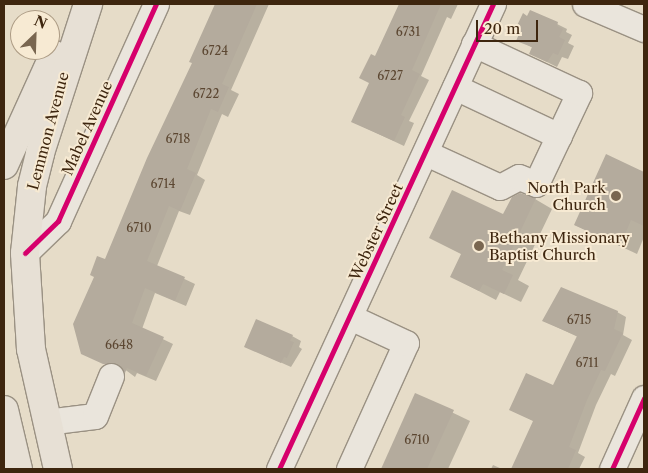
<!DOCTYPE html>
<html>
<head>
<meta charset="utf-8">
<style>
  body { margin:0 }
  #map { position:relative; width:648px; height:473px; overflow:hidden; background:#e6dcc8; font-family:"Libre Caslon Text",serif }
  div>[style] { position:absolute }
  [style*='--x'] { left:calc(var(--x)*1px); top:calc(var(--y)*1px); width:calc(var(--w)*1px); rotate:calc(var(--a)*1deg) }
  .shadow>* { inset:0; background:#0003 }
  .building>* { inset:0; background:#b4ab9d }
  .roads { filter:drop-shadow(1px 0 #9a9183) drop-shadow(-1px 0 #9a9183) drop-shadow(0 1px #9a9183) drop-shadow(0 -1px #9a9183) }
  .minor>* { height:25px; margin:-12.5px; padding:0 12.5px; transform-origin:12.5px; border-radius:12.5px; background:#eae5dc }
  .major>* { height:28px; margin:-14px; padding:0 14px; transform-origin:14px; border-radius:14px; background:#e7e0d5 }
  .cycleway>* { height:5px; margin:-2.5px; padding:0 2.5px; transform-origin:2.5px; border-radius:2.5px; background:#d6006c }
  .dots>* { width:14px; height:14px; translate:-50% -50%; box-sizing:border-box; border:2px solid #f7ead3; border-radius:50% }
  span { translate:-50% -50%; white-space:nowrap; text-align:center; line-height:1.15; -webkit-text-stroke:4px #f7ead3; paint-order:stroke }
  .number-label { font-size:12px; color:#5c4732 }
  .number-label span { -webkit-text-stroke-width:0 }
  .street-label { font-size:15px; color:#3e260f }
  .poi-label { font-size:15px; color:#3e260f }
  .right { translate:-100% -50%; text-align:right }
  .left { translate:0 -50%; text-align:left }
  .frame { position:absolute; inset:0; border:5px solid #3e260f; pointer-events:none }
  .north { position:absolute; left:10px; top:10px; width:50px; height:50px; box-sizing:border-box; background:#f7ead3; border:1px solid #ad9c85; border-radius:50%; rotate:24deg; font-size:14px; font-weight:700; line-height:20px; text-align:center; color:#3e260f }
  .north::after { content:''; display:block; margin:auto; width:18px; height:22px; background:#796650; clip-path:polygon(50% 0,100% 100%,50% 72%,0 100%) }
  .scale { position:absolute; left:476px; top:20px; width:62px; height:22px; box-sizing:border-box; border:2px solid #3e260f; border-top:0; padding-left:6px; font-size:15px; line-height:18px; white-space:nowrap; color:#3e260f; -webkit-text-stroke:4px #f7ead3; paint-order:stroke }
</style>
</head>
<body>
<div id="map">
  <div class="shadow">
    <div style="clip-path:polygon(216px 4px,269px 4px,231px 90px,239px 94px,228px 117px,222px 114px,197px 175px,205px 180px,190px 215px,179px 211px,157px 266px,195px 284px,186px 306px,155px 293px,142px 329px,173px 344px,156px 381px,137px 373px,135px 377px,123px 368px,115px 369px,82px 353px,106px 261px,194px 63px,191px 61px)"></div>
    <div style="clip-path:polygon(402px 4px,458px 4px,451px 19px,447px 17px,421px 76px,429px 80px,409px 121px,414px 123px,404px 146px,353px 122px,370px 83px,376px 58px)"></div>
    <div style="clip-path:polygon(531px 11px,567px 29px,566px 32px,572px 35px,568px 43px,574px 46px,568px 59px,562px 57px,557px 67px,539px 58px,533px 48px,518px 40px)"></div>
    <div style="clip-path:polygon(606px 156px,644px 173px,644px 237px,637px 254px,575px 225px)"></div>
    <div style="clip-path:polygon(535px 199px,552px 209px,518px 280px,529px 286px,521px 302px,500px 292px,496px 300px,452px 277px,462px 254px,431px 238px,504px 216px)"></div>
    <div style="clip-path:polygon(617px 312px,626px 317px,623px 335px,632px 340px,615px 376px,611px 374px,596px 405px,578px 453px,585px 457px,579px 469px,512px 469px,534px 421px,511px 410px,554px 387px,578px 337px,544px 321px)"></div>
    <div style="clip-path:polygon(292px 336px,301px 341px,299px 347px,302px 349px,291px 367px,246px 347px)"></div>
    <div style="clip-path:polygon(416px 395px,470px 421px,448px 469px,382px 469px)"></div>
    <div style="clip-path:polygon(493px 465px,502px 469px,491px 469px)"></div>
  </div>
  <div class="building">
    <div style="clip-path:polygon(215px 4px,257px 4px,222px 84px,229px 87px,218px 112px,211px 109px,187px 169px,196px 173px,180px 211px,169px 206px,147px 261px,185px 277px,175px 301px,145px 288px,132px 323px,164px 337px,146px 376px,127px 368px,125px 373px,117px 363px,103px 364px,81px 354px,73px 324px,94px 277px,90px 275px,97px 256px,105px 259px,147px 158px,192px 63px,189px 62px)"></div>
    <div style="clip-path:polygon(399px 4px,441px 4px,412px 70px,420px 74px,401px 115px,405px 117px,394px 141px,351px 122px,369px 83px,359px 78px,371px 54px,375px 56px)"></div>
    <div style="clip-path:polygon(530px 10px,558px 22px,557px 26px,563px 29px,559px 37px,565px 40px,558px 55px,553px 53px,547px 62px,529px 54px,532px 47px,516px 41px,519px 34px,514px 32px,523px 13px,527px 16px)"></div>
    <div style="clip-path:polygon(606px 154px,644px 172px,644px 226px,631px 220px,620px 246px,574px 225px)"></div>
    <div style="clip-path:polygon(452px 190px,503px 214px,512px 197px,520px 193px,536px 198px,502px 270px,513px 275px,504px 294px,483px 284px,479px 291px,450px 277px,461px 254px,429px 238px)"></div>
    <div style="clip-path:polygon(561px 287px,618px 311px,614px 329px,623px 333px,605px 371px,601px 370px,587px 400px,569px 447px,576px 450px,568px 469px,511px 469px,533px 421px,509px 410px,526px 373px,553px 385px,577px 336px,542px 321px)"></div>
    <div style="clip-path:polygon(256px 319px,293px 335px,290px 341px,294px 342px,287px 358px,284px 357px,281px 363px,244px 347px)"></div>
    <div style="clip-path:polygon(415px 393px,454px 410px,427px 469px,381px 469px)"></div>
  </div>
  <div class="roads">
    <div class="minor">
      <div style="--x:585;--y:4;--w:64;--a:23"></div>
      <div style="--x:455;--y:87;--w:115;--a:25.2"></div>
      <div style="--x:426;--y:153;--w:81;--a:24.7"></div>
      <div style="--x:500;--y:187;--w:21;--a:-28"></div>
      <div style="--x:519;--y:177;--w:18;--a:22"></div>
      <div style="--x:536;--y:184;--w:101;--a:-64.7"></div>
      <div style="--x:579;--y:93;--w:116;--a:-155"></div>
      <div style="--x:25;--y:253;--w:46;--a:-44.1"></div>
      <div style="--x:58;--y:221;--w:238;--a:-65.7"></div>
      <div style="--x:46;--y:422;--w:49;--a:-7"></div>
      <div style="--x:95;--y:416;--w:43;--a:-68.2"></div>
      <div style="--x:279;--y:469;--w:512;--a:-65.29"></div>
      <div style="--x:349;--y:469;--w:138;--a:-65.7"></div>
      <div style="--x:406;--y:343;--w:62;--a:-155.1"></div>
      <div style="--x:612;--y:469;--w:78;--a:-65.7"></div>
    </div>
    <div class="major">
      <div style="--x:4;--y:165;--w:121;--a:-65.6"></div>
      <div style="--x:4;--y:410;--w:61;--a:76.7"></div>
      <div style="--x:58;--y:469;--w:123;--a:-102.7"></div>
      <div style="--x:31;--y:349;--w:96;--a:-93.6"></div>
      <div style="--x:25;--y:253;--w:67;--a:-84"></div>
      <div style="--x:32;--y:186;--w:34;--a:-76"></div>
      <div style="--x:40;--y:153;--w:157;--a:-72.1"></div>
    </div>
  </div>
  <div class="cycleway">
    <div style="--x:25;--y:253;--w:46;--a:-44.1"></div>
    <div style="--x:58;--y:221;--w:238;--a:-65.7"></div>
    <div style="--x:279;--y:469;--w:512;--a:-65.29"></div>
    <div style="--x:612;--y:469;--w:78;--a:-65.7"></div>
  </div>
  <div class="dots">
    <div style="left:616px;top:196px;background:#796650"></div>
    <div style="left:479px;top:246px;background:#796650"></div>
  </div>
  <div class="number-label">
    <span style="left:408px;top:32px">6731</span>
    <span style="left:215px;top:51px">6724</span>
    <span style="left:390px;top:76px">6727</span>
    <span style="left:206px;top:94px">6722</span>
    <span style="left:178px;top:139px">6718</span>
    <span style="left:163px;top:184px">6714</span>
    <span style="left:139px;top:228px">6710</span>
    <span style="left:579px;top:320px">6715</span>
    <span style="left:119px;top:345px">6648</span>
    <span style="left:587px;top:363px">6711</span>
    <span style="left:417px;top:440px">6710</span>
  </div>
  <div class="street-label">
    <span style="left:87px;top:128px;rotate:-66deg">Mabel Avenue</span>
    <span style="left:48px;top:131px;rotate:-75deg">Lemmon Avenue</span>
    <span style="left:376px;top:232px;rotate:-65deg">Webster Street</span>
  </div>
  <div class="poi-label">
    <span class="right" style="left:606px;top:196px">North Park<br>Church</span>
    <span class="left" style="left:489px;top:246px">Bethany Missionary<br>Baptist Church</span>
  </div>
  <div class="frame"></div>
  <div class="north">N</div>
  <div class="scale">20 m</div>
</div>
</body>
</html>
